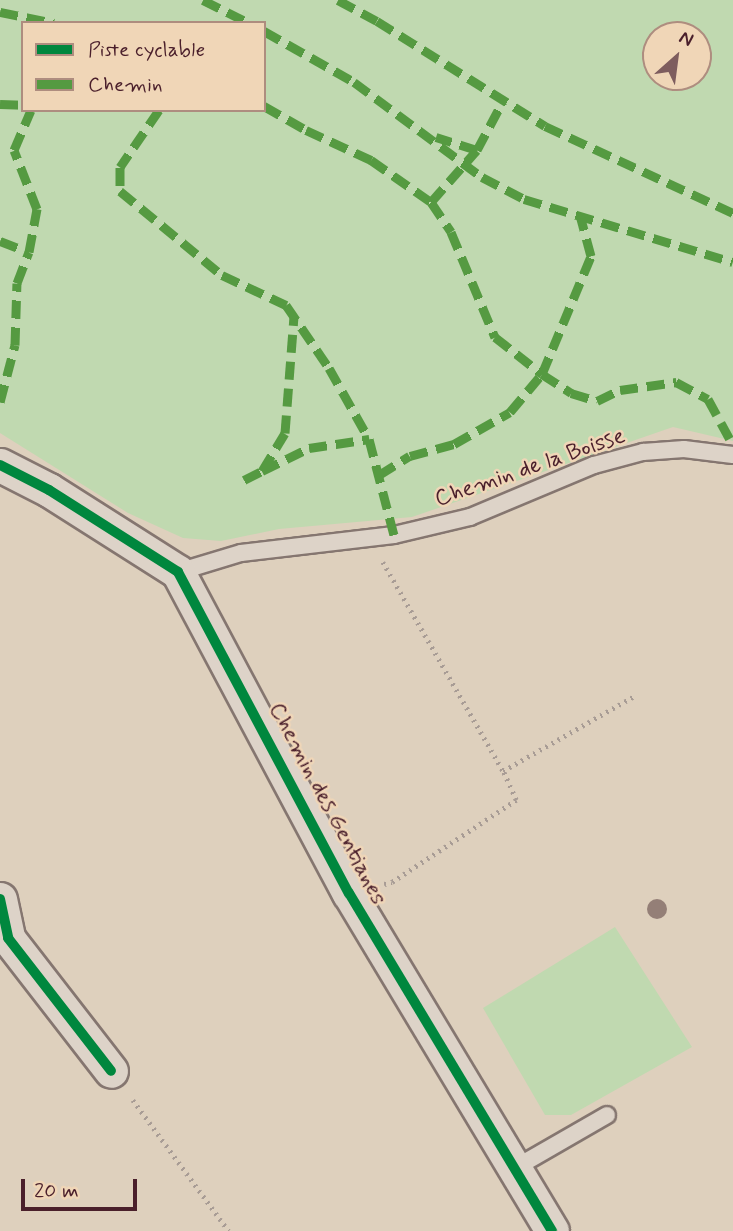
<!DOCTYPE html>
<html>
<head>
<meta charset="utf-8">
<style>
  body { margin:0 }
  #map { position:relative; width:733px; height:1231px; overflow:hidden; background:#ded0bd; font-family:Mynerve,sans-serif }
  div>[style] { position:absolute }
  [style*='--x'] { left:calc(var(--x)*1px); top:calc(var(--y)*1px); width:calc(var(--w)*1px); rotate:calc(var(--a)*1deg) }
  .green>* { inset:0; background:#c0d9b0 }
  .path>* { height:4.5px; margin-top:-2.25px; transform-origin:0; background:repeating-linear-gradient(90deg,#a89c95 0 2px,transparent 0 7px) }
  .roads { filter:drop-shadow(2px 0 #857670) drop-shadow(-2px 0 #857670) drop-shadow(0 2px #857670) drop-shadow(0 -2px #857670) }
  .lane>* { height:16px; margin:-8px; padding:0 8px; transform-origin:8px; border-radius:8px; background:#ddd3c8 }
  .street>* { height:33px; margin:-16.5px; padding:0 16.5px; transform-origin:16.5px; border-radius:16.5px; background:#ddd3c8 }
  .quiet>* { height:9px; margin-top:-4.5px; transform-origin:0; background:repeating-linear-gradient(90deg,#559a41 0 18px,transparent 0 27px) }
  .cycleway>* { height:10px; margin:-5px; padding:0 5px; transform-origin:5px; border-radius:5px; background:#00873e }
  .trees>* { width:20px; height:20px; margin:-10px; border-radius:50%; background:#947f77 }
  span { translate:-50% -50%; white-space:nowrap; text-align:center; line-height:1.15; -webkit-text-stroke:5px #f0d6b7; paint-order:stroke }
  .street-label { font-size:23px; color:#4a1f2b }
  .legend { position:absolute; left:21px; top:21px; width:245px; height:91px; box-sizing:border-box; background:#f0d6b7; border:2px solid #ae8d7f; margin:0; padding:9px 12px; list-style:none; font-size:21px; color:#4a1f2b }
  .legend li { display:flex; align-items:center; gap:14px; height:35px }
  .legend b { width:35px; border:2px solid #ae8d7f }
  .north { position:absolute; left:642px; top:21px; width:70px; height:70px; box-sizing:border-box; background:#f0d6b7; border:2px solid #ae8d7f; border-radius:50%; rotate:28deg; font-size:19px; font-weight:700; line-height:28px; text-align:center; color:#4a1f2b }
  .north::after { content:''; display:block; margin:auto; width:24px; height:32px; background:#7e5d5e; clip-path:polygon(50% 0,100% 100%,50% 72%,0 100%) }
  .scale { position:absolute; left:21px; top:1179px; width:116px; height:32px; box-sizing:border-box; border:4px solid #4a1f2b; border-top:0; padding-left:9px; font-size:21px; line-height:24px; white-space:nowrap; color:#4a1f2b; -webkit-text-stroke:5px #f0d6b7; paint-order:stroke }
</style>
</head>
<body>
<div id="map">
  <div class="green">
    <div style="clip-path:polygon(evenodd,0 0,733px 0,733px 441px,673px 427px,412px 517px,279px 529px,221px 541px,183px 538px,128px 513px,0 433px,0 0,23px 23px,264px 23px,264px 110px,23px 110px,23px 23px,0 0,698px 35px,698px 77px,656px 77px,656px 35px,698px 35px)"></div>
    <div style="clip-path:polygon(615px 927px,692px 1047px,571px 1115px,545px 1115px,483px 1008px)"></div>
  </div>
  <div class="path">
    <div style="--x:383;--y:562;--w:241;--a:60.1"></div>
    <div style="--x:503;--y:771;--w:153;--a:-29.7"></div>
    <div style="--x:384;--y:884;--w:8;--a:-14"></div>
    <div style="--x:392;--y:882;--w:149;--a:-33.5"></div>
    <div style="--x:516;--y:800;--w:32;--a:-114"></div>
    <div style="--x:133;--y:1100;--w:162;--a:53.8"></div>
  </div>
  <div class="roads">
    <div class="lane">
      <div style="--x:178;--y:572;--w:66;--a:-16.8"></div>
      <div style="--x:241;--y:553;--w:154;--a:-6.7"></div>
      <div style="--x:394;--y:535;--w:78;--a:-13.3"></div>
      <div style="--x:470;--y:517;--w:134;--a:-22.8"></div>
      <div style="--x:594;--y:465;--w:51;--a:-14.9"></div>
      <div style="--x:643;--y:452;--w:41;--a:-4.2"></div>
      <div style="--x:684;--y:449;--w:49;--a:7"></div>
      <div style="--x:515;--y:1168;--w:106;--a:-29.9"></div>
    </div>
    <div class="street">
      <div style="--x:0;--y:465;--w:55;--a:27"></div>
      <div style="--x:49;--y:490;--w:153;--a:32.4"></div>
      <div style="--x:178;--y:572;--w:364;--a:62"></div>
      <div style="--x:349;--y:893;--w:394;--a:59"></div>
      <div style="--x:0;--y:899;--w:40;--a:78"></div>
      <div style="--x:8;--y:938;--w:168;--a:52.2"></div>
    </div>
  </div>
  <div class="quiet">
    <div style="--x:203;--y:0;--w:51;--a:26.6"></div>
    <div style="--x:338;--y:0;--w:44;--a:28.3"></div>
    <div style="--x:377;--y:21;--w:198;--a:32"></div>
    <div style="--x:545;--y:126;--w:207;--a:24.8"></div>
    <div style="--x:0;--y:12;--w:55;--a:11.5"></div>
    <div style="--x:264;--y:31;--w:103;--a:29.5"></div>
    <div style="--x:354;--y:82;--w:159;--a:36.6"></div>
    <div style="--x:482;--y:177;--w:47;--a:27.6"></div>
    <div style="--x:524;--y:199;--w:218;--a:16.8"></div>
    <div style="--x:0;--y:104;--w:23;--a:2"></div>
    <div style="--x:264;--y:106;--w:48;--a:29.7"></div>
    <div style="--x:306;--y:130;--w:72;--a:24.8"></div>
    <div style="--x:371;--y:160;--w:73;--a:35"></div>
    <div style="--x:431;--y:202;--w:36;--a:56"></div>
    <div style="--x:451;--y:232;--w:114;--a:67.3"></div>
    <div style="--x:495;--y:337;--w:60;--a:38.2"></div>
    <div style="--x:542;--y:374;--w:35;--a:33"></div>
    <div style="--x:571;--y:393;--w:27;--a:17"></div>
    <div style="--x:597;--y:401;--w:25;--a:-26"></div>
    <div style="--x:620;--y:390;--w:57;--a:-8.1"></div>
    <div style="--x:676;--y:382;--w:36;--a:28"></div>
    <div style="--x:708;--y:399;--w:52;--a:61.5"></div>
    <div style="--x:159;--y:110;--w:69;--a:124.4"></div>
    <div style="--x:120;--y:167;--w:24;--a:90"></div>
    <div style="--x:120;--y:191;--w:132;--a:39.5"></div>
    <div style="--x:222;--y:275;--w:71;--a:25.1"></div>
    <div style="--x:286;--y:305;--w:76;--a:55.7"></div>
    <div style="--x:329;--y:368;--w:81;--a:60.6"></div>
    <div style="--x:369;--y:439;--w:99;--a:75.4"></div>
    <div style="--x:477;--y:150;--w:55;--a:-62"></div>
    <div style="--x:431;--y:202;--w:69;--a:-48.5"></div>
    <div style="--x:477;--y:150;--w:43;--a:-162.4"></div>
    <div style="--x:0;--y:241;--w:31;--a:21"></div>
    <div style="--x:0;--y:402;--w:59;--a:-75.3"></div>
    <div style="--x:15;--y:345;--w:62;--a:-88.2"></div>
    <div style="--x:17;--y:283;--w:33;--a:-69"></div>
    <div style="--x:29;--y:252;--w:44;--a:-79.5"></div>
    <div style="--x:37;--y:209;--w:63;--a:-111.3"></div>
    <div style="--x:14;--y:150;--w:43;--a:-67"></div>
    <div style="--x:262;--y:471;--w:52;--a:-26.1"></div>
    <div style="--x:309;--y:448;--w:61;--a:-8.5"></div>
    <div style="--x:379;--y:475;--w:36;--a:-32"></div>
    <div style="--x:410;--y:456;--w:46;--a:-15.3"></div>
    <div style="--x:454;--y:444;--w:64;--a:-29.7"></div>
    <div style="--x:510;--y:412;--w:50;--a:-49.9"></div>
    <div style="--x:542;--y:374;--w:128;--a:-67.4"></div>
    <div style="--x:591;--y:256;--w:39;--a:-105"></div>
    <div style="--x:244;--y:480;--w:20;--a:-27"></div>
    <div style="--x:262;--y:471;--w:44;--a:-58.8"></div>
    <div style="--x:285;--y:433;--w:116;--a:-85.6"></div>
  </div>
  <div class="cycleway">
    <div style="--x:0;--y:465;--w:55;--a:27"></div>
    <div style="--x:49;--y:490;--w:153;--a:32.4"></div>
    <div style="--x:178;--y:572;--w:364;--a:62"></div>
    <div style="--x:349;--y:893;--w:394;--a:59"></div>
    <div style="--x:0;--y:899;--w:40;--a:78"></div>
    <div style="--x:8;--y:938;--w:168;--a:52.2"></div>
  </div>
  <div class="trees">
    <div style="left:657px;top:909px"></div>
  </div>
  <div class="street-label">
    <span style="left:530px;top:468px;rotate:-19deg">Chemin de la Boisse</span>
    <span style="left:327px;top:804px;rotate:62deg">Chemin des Gentianes</span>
  </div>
  <ul class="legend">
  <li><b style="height:9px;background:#00873e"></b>Piste cyclable</li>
  <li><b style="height:9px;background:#559a41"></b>Chemin</li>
  </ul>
  <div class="north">N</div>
  <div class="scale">20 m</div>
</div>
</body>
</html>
